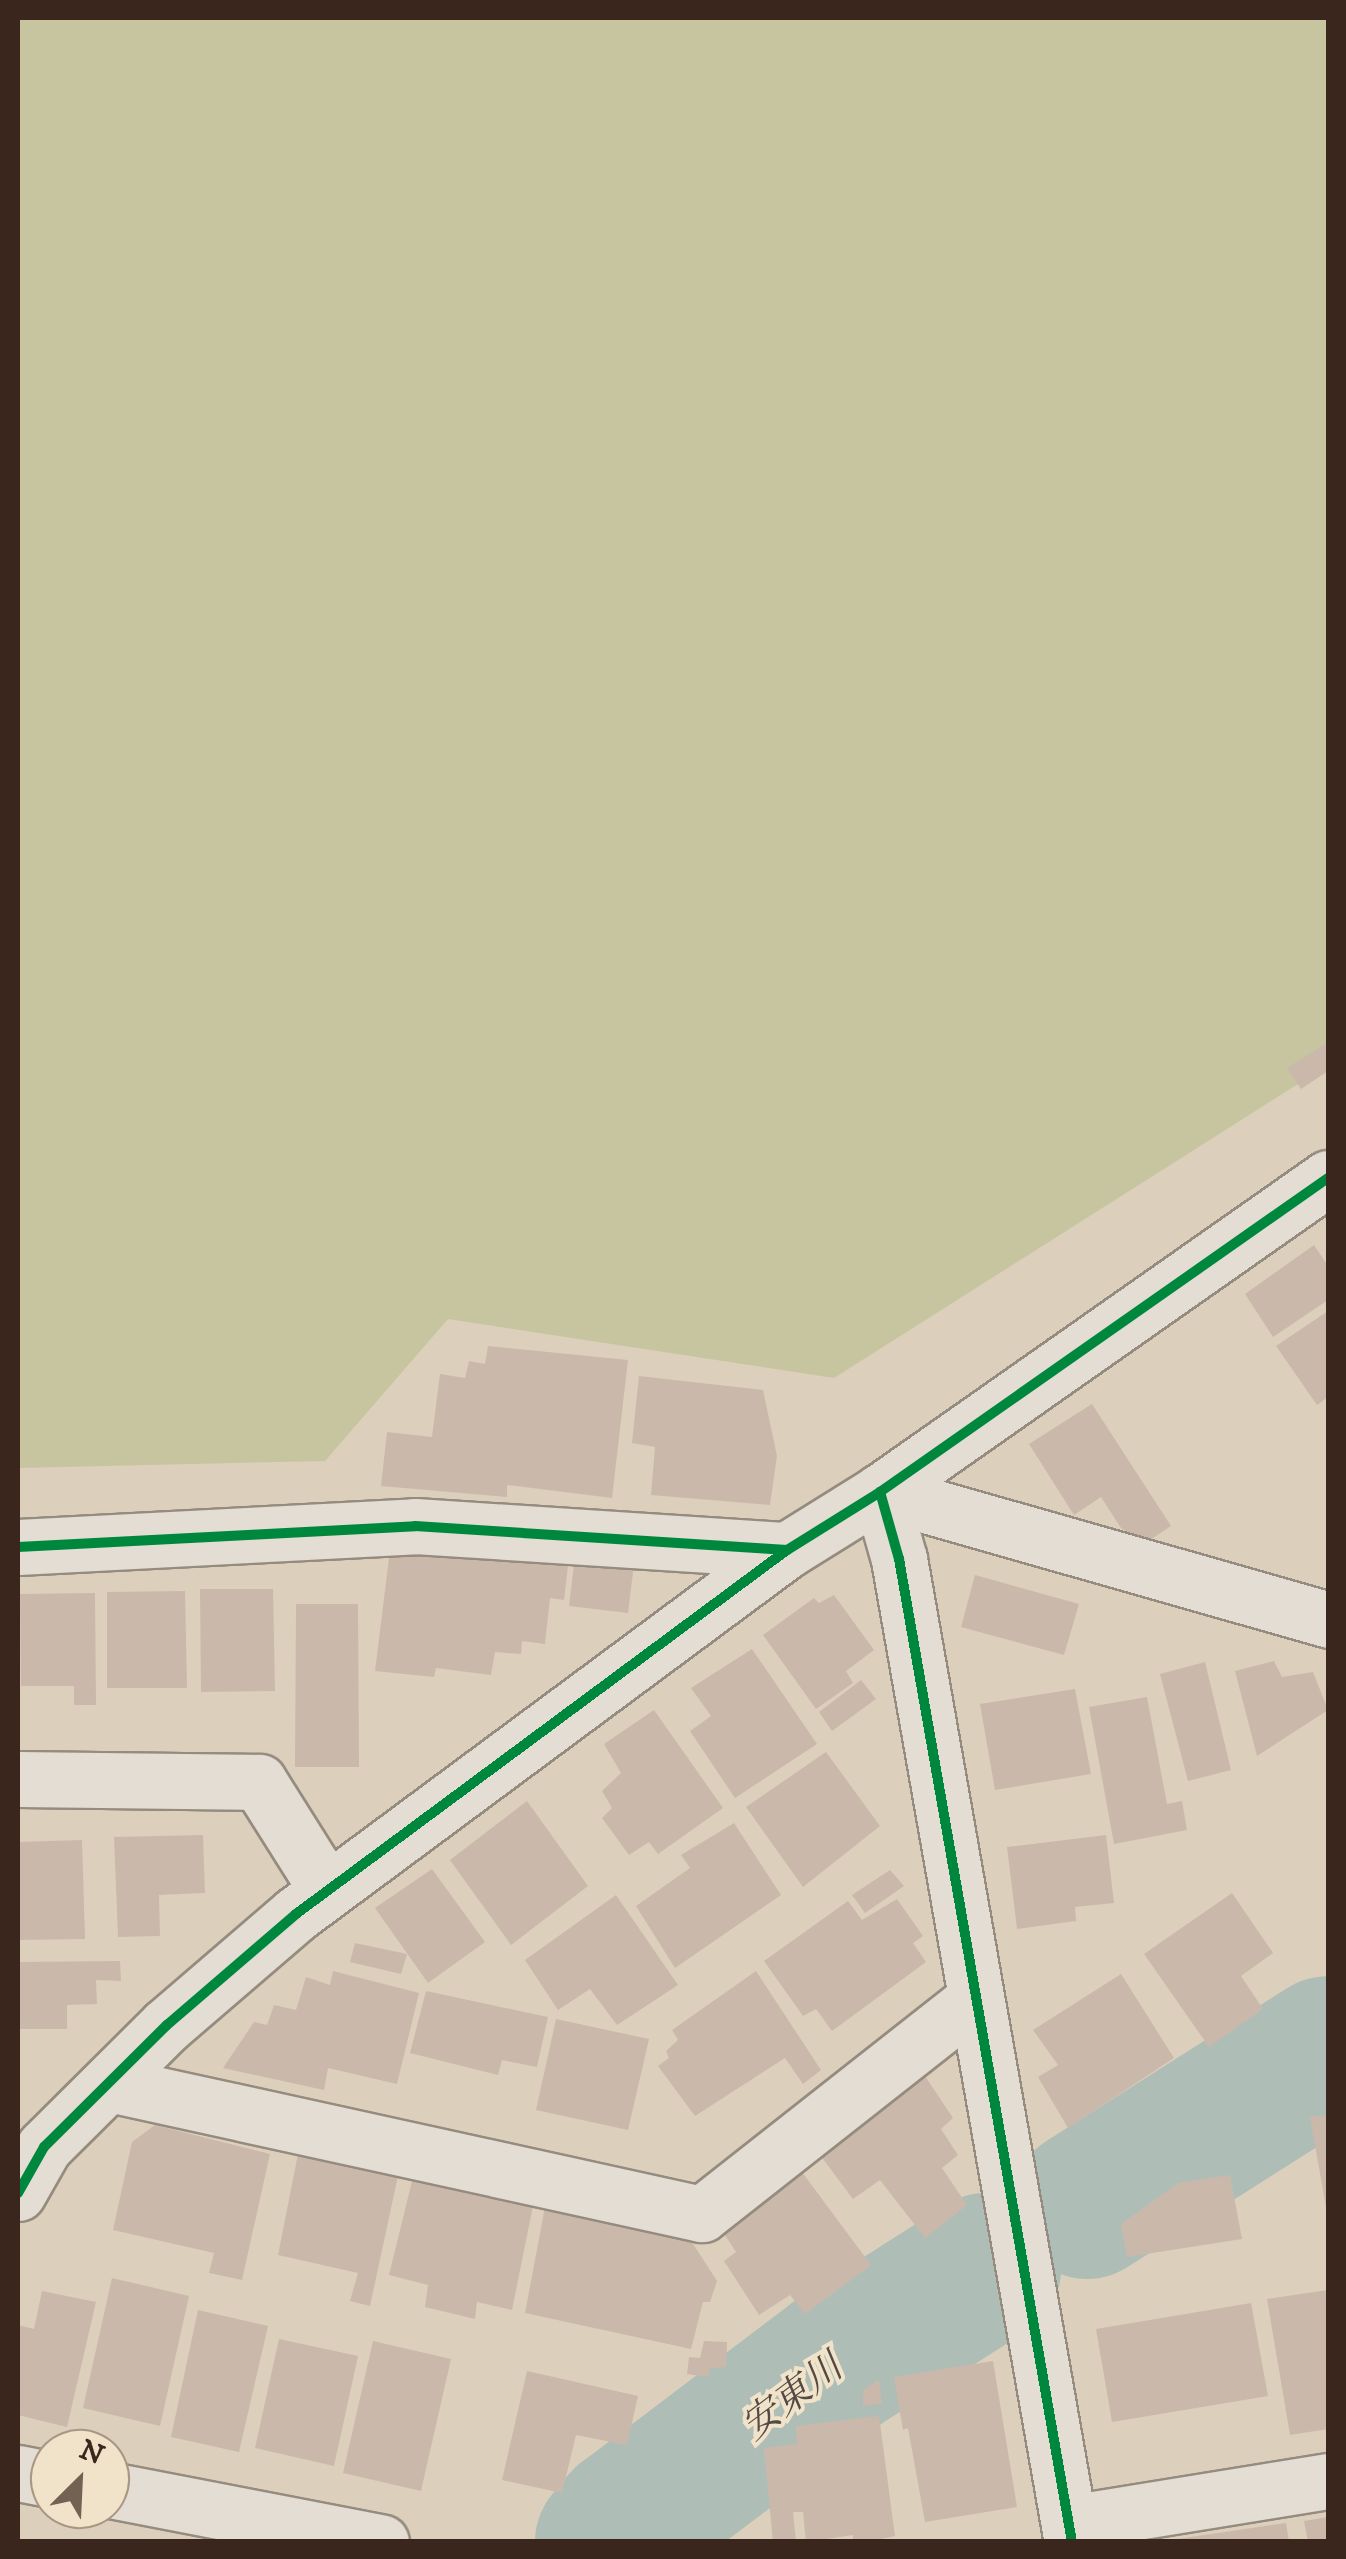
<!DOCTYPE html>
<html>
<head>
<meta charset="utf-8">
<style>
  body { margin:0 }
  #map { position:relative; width:1346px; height:2559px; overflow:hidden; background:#dccfbb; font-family:"IM FELL DW Pica","Noto Serif JP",serif }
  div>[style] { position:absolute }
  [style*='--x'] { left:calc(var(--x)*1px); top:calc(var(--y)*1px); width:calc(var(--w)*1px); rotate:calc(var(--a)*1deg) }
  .green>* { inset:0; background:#c7c5a0 }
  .river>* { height:150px; margin:-75px; padding:0 75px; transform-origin:75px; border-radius:75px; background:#afbdb7 }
  .building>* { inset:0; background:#cab9ab }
  .roads { filter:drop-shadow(2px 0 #958b7e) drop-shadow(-2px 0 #958b7e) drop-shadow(0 2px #958b7e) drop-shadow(0 -2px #958b7e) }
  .minor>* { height:55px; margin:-27.5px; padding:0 27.5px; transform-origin:27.5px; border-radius:27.5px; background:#e3ddd3 }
  .cycleway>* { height:10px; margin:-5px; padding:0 5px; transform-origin:5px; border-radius:5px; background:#00873e }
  span { translate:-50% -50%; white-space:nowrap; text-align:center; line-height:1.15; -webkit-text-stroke:8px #f1e2ca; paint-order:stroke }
  .water-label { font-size:38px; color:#534a43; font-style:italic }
  .frame { position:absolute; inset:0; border:20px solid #3b261d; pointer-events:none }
  .north { position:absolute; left:30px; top:2429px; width:100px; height:100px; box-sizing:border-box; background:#f1e2ca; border:2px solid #a89785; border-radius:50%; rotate:24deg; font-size:28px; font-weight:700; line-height:40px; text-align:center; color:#3b261d }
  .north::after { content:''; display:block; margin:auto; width:35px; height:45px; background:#736154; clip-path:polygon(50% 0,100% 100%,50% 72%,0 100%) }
</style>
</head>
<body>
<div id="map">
  <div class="green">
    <div style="clip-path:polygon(18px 18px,1328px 18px,1328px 1065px,834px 1378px,448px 1319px,325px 1461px,18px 1468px)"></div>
  </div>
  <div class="river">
    <div style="--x:1087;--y:2204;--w:285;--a:-32.4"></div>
    <div style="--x:610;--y:2542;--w:26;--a:-50"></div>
    <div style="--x:627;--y:2522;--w:263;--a:-37.1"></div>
    <div style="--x:837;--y:2363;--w:177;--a:-32.5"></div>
  </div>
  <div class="building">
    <div style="clip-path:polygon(1328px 1042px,1328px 1071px,1301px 1089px,1287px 1068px)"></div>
    <div style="clip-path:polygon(1314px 1245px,1328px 1266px,1328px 1300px,1273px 1337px,1245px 1294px)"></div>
    <div style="clip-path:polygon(1328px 1311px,1328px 1397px,1317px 1405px,1276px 1346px)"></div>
    <div style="clip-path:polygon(488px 1346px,628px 1360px,612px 1498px,507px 1485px,507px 1497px,381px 1486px,387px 1432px,432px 1437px,440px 1374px,465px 1378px,469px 1361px,485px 1364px)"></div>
    <div style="clip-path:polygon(639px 1376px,763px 1390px,777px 1456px,770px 1505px,651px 1495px,655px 1447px,632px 1443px)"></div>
    <div style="clip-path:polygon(1092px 1404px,1171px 1526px,1145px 1543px,1121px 1528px,1101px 1497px,1074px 1515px,1029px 1444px)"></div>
    <div style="clip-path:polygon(391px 1542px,570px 1549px,564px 1600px,550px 1598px,545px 1644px,522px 1641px,521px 1654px,495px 1652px,491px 1675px,436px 1668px,434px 1677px,375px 1671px)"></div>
    <div style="clip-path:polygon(576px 1548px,635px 1556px,628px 1613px,569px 1606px)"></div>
    <div style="clip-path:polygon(975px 1575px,1079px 1604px,1064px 1655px,961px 1627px)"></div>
    <div style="clip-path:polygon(200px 1589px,273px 1589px,275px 1691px,201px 1692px)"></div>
    <div style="clip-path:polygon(185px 1591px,187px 1688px,107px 1688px,107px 1592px)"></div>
    <div style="clip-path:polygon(95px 1593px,96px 1705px,74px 1705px,74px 1686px,21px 1686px,20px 1594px)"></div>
    <div style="clip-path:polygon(834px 1595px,874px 1650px,846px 1671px,853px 1683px,816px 1709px,763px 1635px,814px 1598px,819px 1603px)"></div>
    <div style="clip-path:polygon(296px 1604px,358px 1604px,359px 1767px,295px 1767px)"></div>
    <div style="clip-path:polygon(752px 1649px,817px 1744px,735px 1798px,690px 1731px,711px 1716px,691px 1688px)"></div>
    <div style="clip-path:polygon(1274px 1661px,1282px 1677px,1313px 1672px,1328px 1710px,1257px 1756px,1235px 1671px)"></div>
    <div style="clip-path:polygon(1205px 1662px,1231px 1770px,1188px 1781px,1160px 1674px)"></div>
    <div style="clip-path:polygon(861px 1680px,876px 1699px,832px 1731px,819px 1712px)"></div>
    <div style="clip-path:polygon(1075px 1689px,1091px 1774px,995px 1790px,980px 1704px)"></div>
    <div style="clip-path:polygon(1147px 1697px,1167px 1804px,1182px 1801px,1187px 1830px,1114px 1844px,1089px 1707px)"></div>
    <div style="clip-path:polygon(654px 1710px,723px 1808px,658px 1854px,649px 1842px,629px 1855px,602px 1818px,612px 1808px,602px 1791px,621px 1773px,604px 1744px)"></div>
    <div style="clip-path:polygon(826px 1752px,880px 1826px,803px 1887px,746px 1807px)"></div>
    <div style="clip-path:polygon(527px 1801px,588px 1886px,511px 1945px,450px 1860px)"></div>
    <div style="clip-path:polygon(734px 1823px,781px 1895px,675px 1968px,636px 1906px,690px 1868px,681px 1855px)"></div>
    <div style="clip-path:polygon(203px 1835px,205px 1893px,159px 1895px,160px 1936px,118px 1937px,114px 1837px)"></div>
    <div style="clip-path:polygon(1106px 1835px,1114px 1903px,1075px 1907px,1076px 1921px,1017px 1929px,1007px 1847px)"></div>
    <div style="clip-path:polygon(82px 1840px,85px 1939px,18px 1940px,18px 1842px)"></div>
    <div style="clip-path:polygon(432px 1869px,485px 1942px,428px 1983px,375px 1908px)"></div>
    <div style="clip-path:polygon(890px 1870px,904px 1886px,865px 1913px,852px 1895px)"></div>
    <div style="clip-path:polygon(1232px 1893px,1273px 1953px,1241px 1976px,1263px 2009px,1209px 2047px,1144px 1954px)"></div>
    <div style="clip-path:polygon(616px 1895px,678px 1985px,617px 2025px,590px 1989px,558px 2010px,525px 1960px)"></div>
    <div style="clip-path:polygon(897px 1899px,923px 1936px,913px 1943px,926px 1962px,832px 2031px,816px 2009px,803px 2016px,764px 1961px,848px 1901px,862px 1920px)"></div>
    <div style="clip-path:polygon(355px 1943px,407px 1954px,401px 1974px,350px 1962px)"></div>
    <div style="clip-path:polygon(120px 1961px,121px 1981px,96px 1980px,97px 2004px,67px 2005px,67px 2029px,18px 2029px,18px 1962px)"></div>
    <div style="clip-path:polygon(333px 1971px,419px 1993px,397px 2084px,328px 2068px,324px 2090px,223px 2068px,254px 2022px,267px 2025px,274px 2005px,296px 2010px,306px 1977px,330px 1985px)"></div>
    <div style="clip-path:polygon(756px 1971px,821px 2070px,803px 2084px,785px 2058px,695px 2116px,658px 2066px,669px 2058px,666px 2051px,678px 2040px,672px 2030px)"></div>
    <div style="clip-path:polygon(1121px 1974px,1174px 2058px,1068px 2128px,1038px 2077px,1058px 2065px,1033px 2030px)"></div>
    <div style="clip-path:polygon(426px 1991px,548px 2017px,537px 2067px,502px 2060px,498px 2075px,410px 2053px)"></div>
    <div style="clip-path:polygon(556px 2019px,649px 2039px,628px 2130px,536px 2110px)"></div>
    <div style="clip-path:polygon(925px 2076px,953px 2118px,941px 2129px,958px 2155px,942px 2168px,967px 2205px,925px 2238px,880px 2180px,853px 2199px,820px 2155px)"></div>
    <div style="clip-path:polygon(1328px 2115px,1328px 2213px,1327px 2213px,1310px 2117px)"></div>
    <div style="clip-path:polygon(155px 2125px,270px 2154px,242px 2280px,209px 2273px,214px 2253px,113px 2230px,132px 2142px)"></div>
    <div style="clip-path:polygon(298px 2154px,398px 2176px,370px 2306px,350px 2301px,358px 2273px,278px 2255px)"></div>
    <div style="clip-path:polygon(799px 2168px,871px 2265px,805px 2314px,790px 2295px,759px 2315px,724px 2261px,736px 2252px,719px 2226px)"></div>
    <div style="clip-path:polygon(1230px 2175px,1242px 2239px,1127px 2257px,1121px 2224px,1178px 2183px)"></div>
    <div style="clip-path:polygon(412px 2181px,533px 2206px,512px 2310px,477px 2302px,475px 2319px,425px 2307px,428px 2285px,389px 2275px)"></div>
    <div style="clip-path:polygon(545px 2207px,690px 2239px,717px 2281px,710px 2302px,703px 2302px,691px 2349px,525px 2313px)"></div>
    <div style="clip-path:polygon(112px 2278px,189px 2296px,160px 2426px,83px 2408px)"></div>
    <div style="clip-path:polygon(1328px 2290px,1328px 2429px,1290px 2435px,1267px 2299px)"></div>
    <div style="clip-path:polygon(42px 2291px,96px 2302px,67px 2427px,18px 2415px,18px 2325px,34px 2329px)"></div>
    <div style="clip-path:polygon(1251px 2303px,1268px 2396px,1112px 2422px,1096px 2329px)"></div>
    <div style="clip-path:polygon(198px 2310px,268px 2326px,239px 2452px,171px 2437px)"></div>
    <div style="clip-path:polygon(279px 2339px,358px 2356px,334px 2466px,255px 2448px)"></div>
    <div style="clip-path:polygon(373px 2341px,451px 2359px,421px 2491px,343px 2473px)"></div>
    <div style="clip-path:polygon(704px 2341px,727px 2342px,726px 2367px,710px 2368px,708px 2377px,687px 2374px,689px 2357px,700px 2358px)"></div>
    <div style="clip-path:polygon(993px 2361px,1017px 2507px,925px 2522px,908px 2428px,903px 2430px,894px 2377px)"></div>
    <div style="clip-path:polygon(527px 2371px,638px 2396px,627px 2445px,576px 2435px,562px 2493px,502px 2480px)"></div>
    <div style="clip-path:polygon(879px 2380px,882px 2403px,863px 2406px,863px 2390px)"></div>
    <div style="clip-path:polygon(879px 2416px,895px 2536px,867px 2542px,853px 2542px,853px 2535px,806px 2542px,803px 2512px,793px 2512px,796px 2542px,773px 2542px,764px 2448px,797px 2444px,796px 2426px)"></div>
    <div style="clip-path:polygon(1328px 2517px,1328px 2542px,1308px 2542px,1304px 2521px)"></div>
    <div style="clip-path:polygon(1286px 2523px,1289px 2542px,1177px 2542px,1177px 2539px)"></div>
  </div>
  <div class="roads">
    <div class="minor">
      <div style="--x:880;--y:1492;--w:70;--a:74.2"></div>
      <div style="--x:899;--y:1559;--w:998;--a:80.02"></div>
      <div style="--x:880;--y:1492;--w:466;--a:15.9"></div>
      <div style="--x:18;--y:1547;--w:398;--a:-3"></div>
      <div style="--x:415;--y:1526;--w:373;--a:3.7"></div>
      <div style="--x:18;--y:1779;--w:241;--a:0.7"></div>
      <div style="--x:259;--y:1782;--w:128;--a:57.8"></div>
      <div style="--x:109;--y:2084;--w:607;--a:12.37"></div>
      <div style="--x:702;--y:2214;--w:347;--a:-38.2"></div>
      <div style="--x:18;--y:2193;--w:53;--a:-60.5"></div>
      <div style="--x:44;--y:2147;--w:173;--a:-44.8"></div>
      <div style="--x:167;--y:2025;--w:170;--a:-40.7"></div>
      <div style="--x:296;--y:1914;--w:611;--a:-36.55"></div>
      <div style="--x:787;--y:1550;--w:110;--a:-31.9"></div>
      <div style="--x:880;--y:1492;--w:547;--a:-35.03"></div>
      <div style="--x:18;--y:2473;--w:33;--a:11"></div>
      <div style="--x:110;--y:2490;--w:276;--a:10.9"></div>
      <div style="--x:1069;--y:2523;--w:262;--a:-9.2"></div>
    </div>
  </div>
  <div class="cycleway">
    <div style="--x:880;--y:1492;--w:70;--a:74.2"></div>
    <div style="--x:899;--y:1559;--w:998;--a:80.02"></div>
    <div style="--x:18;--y:1547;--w:398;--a:-3"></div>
    <div style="--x:415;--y:1526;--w:373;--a:3.7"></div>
    <div style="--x:18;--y:2193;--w:53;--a:-60.5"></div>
    <div style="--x:44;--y:2147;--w:173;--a:-44.8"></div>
    <div style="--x:167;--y:2025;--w:170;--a:-40.7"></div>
    <div style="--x:296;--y:1914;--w:611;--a:-36.55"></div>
    <div style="--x:787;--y:1550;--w:110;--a:-31.9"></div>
    <div style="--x:880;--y:1492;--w:547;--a:-35.03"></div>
  </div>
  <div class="water-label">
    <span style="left:793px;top:2398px;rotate:-37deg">安東川</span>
  </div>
  <div class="frame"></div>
  <div class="north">N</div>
</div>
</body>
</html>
